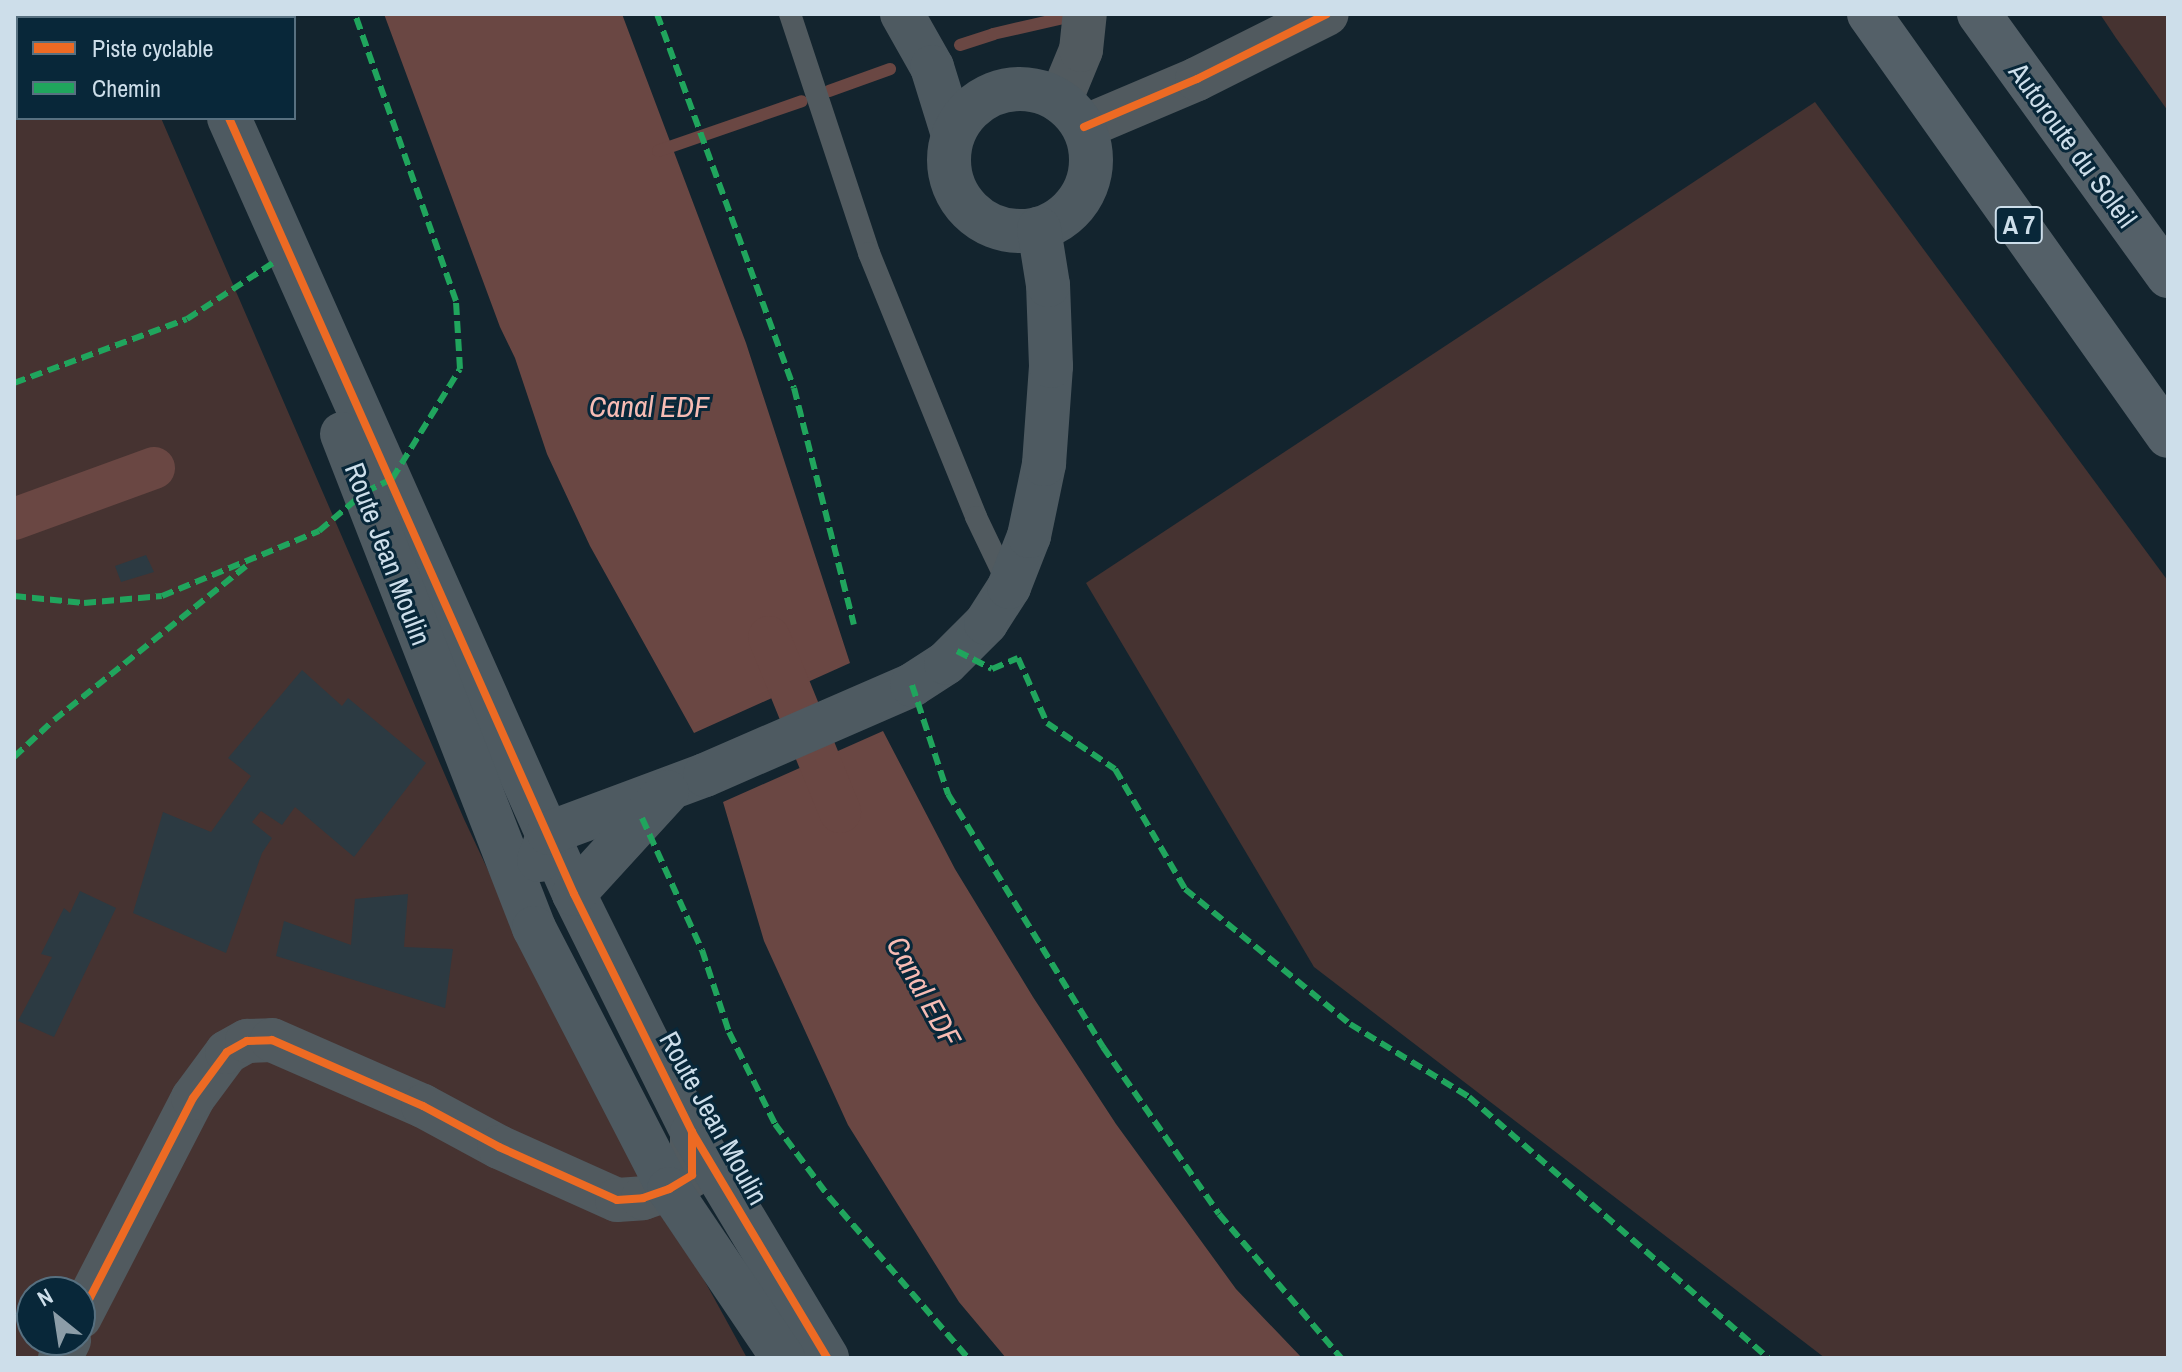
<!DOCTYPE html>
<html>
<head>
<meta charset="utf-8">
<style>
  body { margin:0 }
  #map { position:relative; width:2182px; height:1372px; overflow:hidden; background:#13242e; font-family:"Archivo Narrow",sans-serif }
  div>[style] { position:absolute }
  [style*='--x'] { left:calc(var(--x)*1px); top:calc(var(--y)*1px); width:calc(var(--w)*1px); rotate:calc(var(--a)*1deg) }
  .green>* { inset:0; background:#463331 }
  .water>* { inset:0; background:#6a4743 }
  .stream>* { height:12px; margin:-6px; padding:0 6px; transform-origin:6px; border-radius:6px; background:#6a4743 }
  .canal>* { height:42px; margin:-21px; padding:0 21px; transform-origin:21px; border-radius:21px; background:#6a4743 }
  .building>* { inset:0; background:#2c3a42 }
  .service>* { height:22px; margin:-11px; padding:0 11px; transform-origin:11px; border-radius:11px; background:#515a5f }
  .minor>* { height:44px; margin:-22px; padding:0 22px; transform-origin:22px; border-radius:22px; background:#515a5f }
  .primary>* { height:44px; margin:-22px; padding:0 22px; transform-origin:22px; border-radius:22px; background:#4e5a61 }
  .primary>.ring { margin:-22px; padding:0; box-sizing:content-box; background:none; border:44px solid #4e5a61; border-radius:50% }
  .motorway>* { height:44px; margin:-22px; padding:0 22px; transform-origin:22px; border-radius:22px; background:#546068 }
  .quiet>* { height:6px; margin-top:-3px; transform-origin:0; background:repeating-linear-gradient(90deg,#20a55d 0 12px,transparent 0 18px) }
  .cycleway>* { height:8px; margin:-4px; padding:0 4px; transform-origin:4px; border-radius:4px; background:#ed6a23 }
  span { translate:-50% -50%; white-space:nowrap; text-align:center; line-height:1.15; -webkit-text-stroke:6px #082739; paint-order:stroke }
  .shield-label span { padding:2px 6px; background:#082739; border:2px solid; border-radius:6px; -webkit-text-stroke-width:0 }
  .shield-label { font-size:26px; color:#cddeea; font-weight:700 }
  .street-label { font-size:28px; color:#cddeea }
  .water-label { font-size:30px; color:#f7bcb4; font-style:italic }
  .frame { position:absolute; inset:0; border:16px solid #cddeea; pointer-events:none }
  .legend { position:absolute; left:16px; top:16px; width:280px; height:104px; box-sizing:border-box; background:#082739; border:2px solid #577080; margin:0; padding:10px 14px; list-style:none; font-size:24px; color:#cddeea }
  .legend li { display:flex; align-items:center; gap:16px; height:40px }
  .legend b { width:40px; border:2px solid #577080 }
  .north { position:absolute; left:16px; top:1276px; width:80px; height:80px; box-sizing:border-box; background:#082739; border:2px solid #577080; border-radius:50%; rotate:330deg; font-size:22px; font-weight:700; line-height:32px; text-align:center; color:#cddeea }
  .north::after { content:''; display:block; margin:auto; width:28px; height:36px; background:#8c9da8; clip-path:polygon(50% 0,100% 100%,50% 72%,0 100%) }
</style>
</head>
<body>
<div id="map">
  <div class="green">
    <div style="clip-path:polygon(evenodd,14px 14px,117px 14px,118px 18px,18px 18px,18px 118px,161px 118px,464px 819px,543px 987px,747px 1358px,14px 1358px,14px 14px,32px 1292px,80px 1292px,80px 1340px,32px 1340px,32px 1292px)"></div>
    <div style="clip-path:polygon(2100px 14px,2168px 14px,2168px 111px,2116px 38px)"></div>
    <div style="clip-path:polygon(1815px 102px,2168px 581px,2168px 1358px,1825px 1358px,1314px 967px,1086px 583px)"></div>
  </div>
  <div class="water">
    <div style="clip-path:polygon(384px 14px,622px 14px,746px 343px,850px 663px,694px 733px,590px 546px,547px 454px,515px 358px,500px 327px)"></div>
    <div style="clip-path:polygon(883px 731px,955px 869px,1033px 997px,1116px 1124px,1236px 1289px,1302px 1358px,1006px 1358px,959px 1302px,848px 1125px,764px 941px,723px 802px)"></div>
  </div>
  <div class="stream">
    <div style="--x:960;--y:45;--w:35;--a:-18"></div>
    <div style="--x:993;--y:34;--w:76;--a:-12.9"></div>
    <div style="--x:829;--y:91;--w:65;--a:-19.8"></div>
    <div style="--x:658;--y:151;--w:152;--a:-19.1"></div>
  </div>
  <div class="canal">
    <div style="--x:14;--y:519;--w:149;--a:-20"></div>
    <div style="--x:769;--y:637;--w:189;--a:67.9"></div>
  </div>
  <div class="building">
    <div style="clip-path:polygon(146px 555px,154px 572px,121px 582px,115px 566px)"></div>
    <div style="clip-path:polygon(302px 670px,342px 706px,348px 698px,426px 763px,354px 857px,295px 807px,282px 825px,261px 811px,252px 822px,272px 838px,262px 853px,226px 953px,133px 913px,163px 812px,211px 832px,251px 776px,228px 758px)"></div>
    <div style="clip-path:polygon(80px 891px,116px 908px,54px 1037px,18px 1021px,52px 957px,41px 954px,64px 908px,70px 913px)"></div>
    <div style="clip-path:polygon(408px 894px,404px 947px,453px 949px,445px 1008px,276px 956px,284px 921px,351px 945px,355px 899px)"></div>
  </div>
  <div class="service">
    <div style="--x:790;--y:14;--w:252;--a:71.7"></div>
    <div style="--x:869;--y:253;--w:285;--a:67.9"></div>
    <div style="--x:976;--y:517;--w:76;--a:64.4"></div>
  </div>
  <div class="minor">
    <div style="--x:1060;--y:101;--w:55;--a:-67.6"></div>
    <div style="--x:1081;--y:50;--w:36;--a:-84"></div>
    <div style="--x:1084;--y:127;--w:123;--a:-23"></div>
    <div style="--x:1197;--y:79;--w:145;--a:-26.6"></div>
    <div style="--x:80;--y:1317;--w:246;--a:-62.7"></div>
    <div style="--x:193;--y:1098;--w:57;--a:-53.5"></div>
    <div style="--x:227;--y:1052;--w:23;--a:-29"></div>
    <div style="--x:247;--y:1041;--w:25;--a:-2"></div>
    <div style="--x:272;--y:1040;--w:165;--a:23.6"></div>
    <div style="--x:423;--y:1106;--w:86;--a:28.3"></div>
    <div style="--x:499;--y:1147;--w:129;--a:24.2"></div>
    <div style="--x:617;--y:1200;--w:26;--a:-4"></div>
    <div style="--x:643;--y:1198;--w:28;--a:-19"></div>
    <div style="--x:669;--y:1189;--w:27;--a:-31"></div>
    <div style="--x:692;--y:1175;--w:43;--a:-90"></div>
    <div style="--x:60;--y:1358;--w:20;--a:-63"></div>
  </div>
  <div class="primary">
    <div style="--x:182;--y:14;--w:4;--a:63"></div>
    <div style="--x:902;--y:14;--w:61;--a:60.5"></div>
    <div style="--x:932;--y:67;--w:71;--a:72.8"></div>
    <div class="ring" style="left:949px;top:89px;width:98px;height:98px"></div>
    <div style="--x:229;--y:118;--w:849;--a:66.03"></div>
    <div style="--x:574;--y:894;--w:266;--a:63.6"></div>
    <div style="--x:692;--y:1132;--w:263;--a:59.1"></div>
    <div style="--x:342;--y:434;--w:530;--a:68.76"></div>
    <div style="--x:534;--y:928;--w:294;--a:62.7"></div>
    <div style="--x:669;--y:1189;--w:204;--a:56"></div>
    <div style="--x:539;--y:860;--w:29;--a:-70"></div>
    <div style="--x:549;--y:833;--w:166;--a:-20.4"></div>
    <div style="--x:705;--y:775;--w:226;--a:-23.5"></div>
    <div style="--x:912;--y:685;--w:40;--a:-32.9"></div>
    <div style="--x:946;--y:663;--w:57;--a:-45"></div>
    <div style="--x:986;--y:623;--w:43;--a:-57.4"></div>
    <div style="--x:1009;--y:587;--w:55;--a:-68.6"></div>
    <div style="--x:1029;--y:536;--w:74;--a:-78.2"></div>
    <div style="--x:1044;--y:464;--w:98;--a:-85.9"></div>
    <div style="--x:1051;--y:366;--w:81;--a:-92.1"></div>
    <div style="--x:1048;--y:285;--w:57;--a:-99.1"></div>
    <div style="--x:574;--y:894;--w:138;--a:-47.6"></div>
  </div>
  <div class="motorway">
    <div style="--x:1869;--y:14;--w:517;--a:54.68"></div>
    <div style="--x:1979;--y:14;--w:323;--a:54.2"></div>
  </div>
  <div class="quiet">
    <div style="--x:657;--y:14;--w:398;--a:69.9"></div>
    <div style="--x:794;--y:388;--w:244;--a:75.8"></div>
    <div style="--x:14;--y:383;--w:184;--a:-20.3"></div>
    <div style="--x:187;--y:319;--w:106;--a:-33.1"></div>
    <div style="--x:14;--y:596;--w:70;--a:5.7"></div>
    <div style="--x:84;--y:603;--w:78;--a:-5.1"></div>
    <div style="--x:162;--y:596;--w:170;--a:-22.5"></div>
    <div style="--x:319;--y:531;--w:60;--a:-40.3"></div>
    <div style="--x:365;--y:492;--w:30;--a:-26"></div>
    <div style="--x:392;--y:479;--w:129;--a:-58.3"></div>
    <div style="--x:460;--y:369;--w:68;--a:-93.4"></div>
    <div style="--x:456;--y:301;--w:304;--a:-109.4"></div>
    <div style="--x:957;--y:651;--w:39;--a:27"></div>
    <div style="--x:992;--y:669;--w:28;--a:-23"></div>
    <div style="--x:1018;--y:658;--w:71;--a:66"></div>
    <div style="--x:1047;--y:723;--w:82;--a:34.1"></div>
    <div style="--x:1115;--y:769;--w:139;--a:59.7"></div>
    <div style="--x:1185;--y:889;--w:213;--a:39.3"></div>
    <div style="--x:1350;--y:1024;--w:140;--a:31.5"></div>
    <div style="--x:1469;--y:1097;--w:397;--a:41.1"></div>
    <div style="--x:912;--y:685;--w:115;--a:71.7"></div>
    <div style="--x:948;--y:794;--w:297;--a:58.5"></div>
    <div style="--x:1103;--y:1047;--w:203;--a:55.2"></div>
    <div style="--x:1219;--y:1214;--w:189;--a:49.7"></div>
    <div style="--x:14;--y:757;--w:54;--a:-42.8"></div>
    <div style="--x:54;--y:720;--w:246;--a:-38.7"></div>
    <div style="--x:642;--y:818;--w:145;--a:65.6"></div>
    <div style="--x:702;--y:950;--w:86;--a:71.8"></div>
    <div style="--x:729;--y:1032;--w:103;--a:63.4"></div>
    <div style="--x:775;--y:1124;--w:91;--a:53.5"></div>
    <div style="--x:829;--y:1197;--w:213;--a:49.2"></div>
  </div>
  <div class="cycleway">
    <div style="--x:229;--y:118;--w:849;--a:66.03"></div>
    <div style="--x:574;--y:894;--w:266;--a:63.6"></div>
    <div style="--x:692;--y:1132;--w:263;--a:59.1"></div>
    <div style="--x:1084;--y:127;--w:123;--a:-23"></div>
    <div style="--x:1197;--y:79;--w:145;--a:-26.6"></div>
    <div style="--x:80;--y:1317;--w:246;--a:-62.7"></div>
    <div style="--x:193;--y:1098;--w:57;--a:-53.5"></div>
    <div style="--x:227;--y:1052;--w:23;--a:-29"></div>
    <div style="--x:247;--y:1041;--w:25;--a:-2"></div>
    <div style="--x:272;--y:1040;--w:165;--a:23.6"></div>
    <div style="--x:423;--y:1106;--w:86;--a:28.3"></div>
    <div style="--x:499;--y:1147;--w:129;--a:24.2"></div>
    <div style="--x:617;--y:1200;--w:26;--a:-4"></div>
    <div style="--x:643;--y:1198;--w:28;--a:-19"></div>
    <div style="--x:669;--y:1189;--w:27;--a:-31"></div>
    <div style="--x:692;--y:1175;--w:43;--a:-90"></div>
  </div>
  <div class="shield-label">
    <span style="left:2019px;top:225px">A 7</span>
  </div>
  <div class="street-label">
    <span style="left:2073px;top:145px;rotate:54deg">Autoroute du Soleil</span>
    <span style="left:388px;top:554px;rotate:69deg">Route Jean Moulin</span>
    <span style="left:714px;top:1118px;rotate:61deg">Route Jean Moulin</span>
  </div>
  <div class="water-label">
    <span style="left:649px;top:406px">Canal EDF</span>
    <span style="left:924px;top:991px;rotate:61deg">Canal EDF</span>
  </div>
  <div class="frame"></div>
  <ul class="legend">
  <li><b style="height:10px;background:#ed6a23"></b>Piste cyclable</li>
  <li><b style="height:10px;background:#20a55d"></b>Chemin</li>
  </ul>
  <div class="north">N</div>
</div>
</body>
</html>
